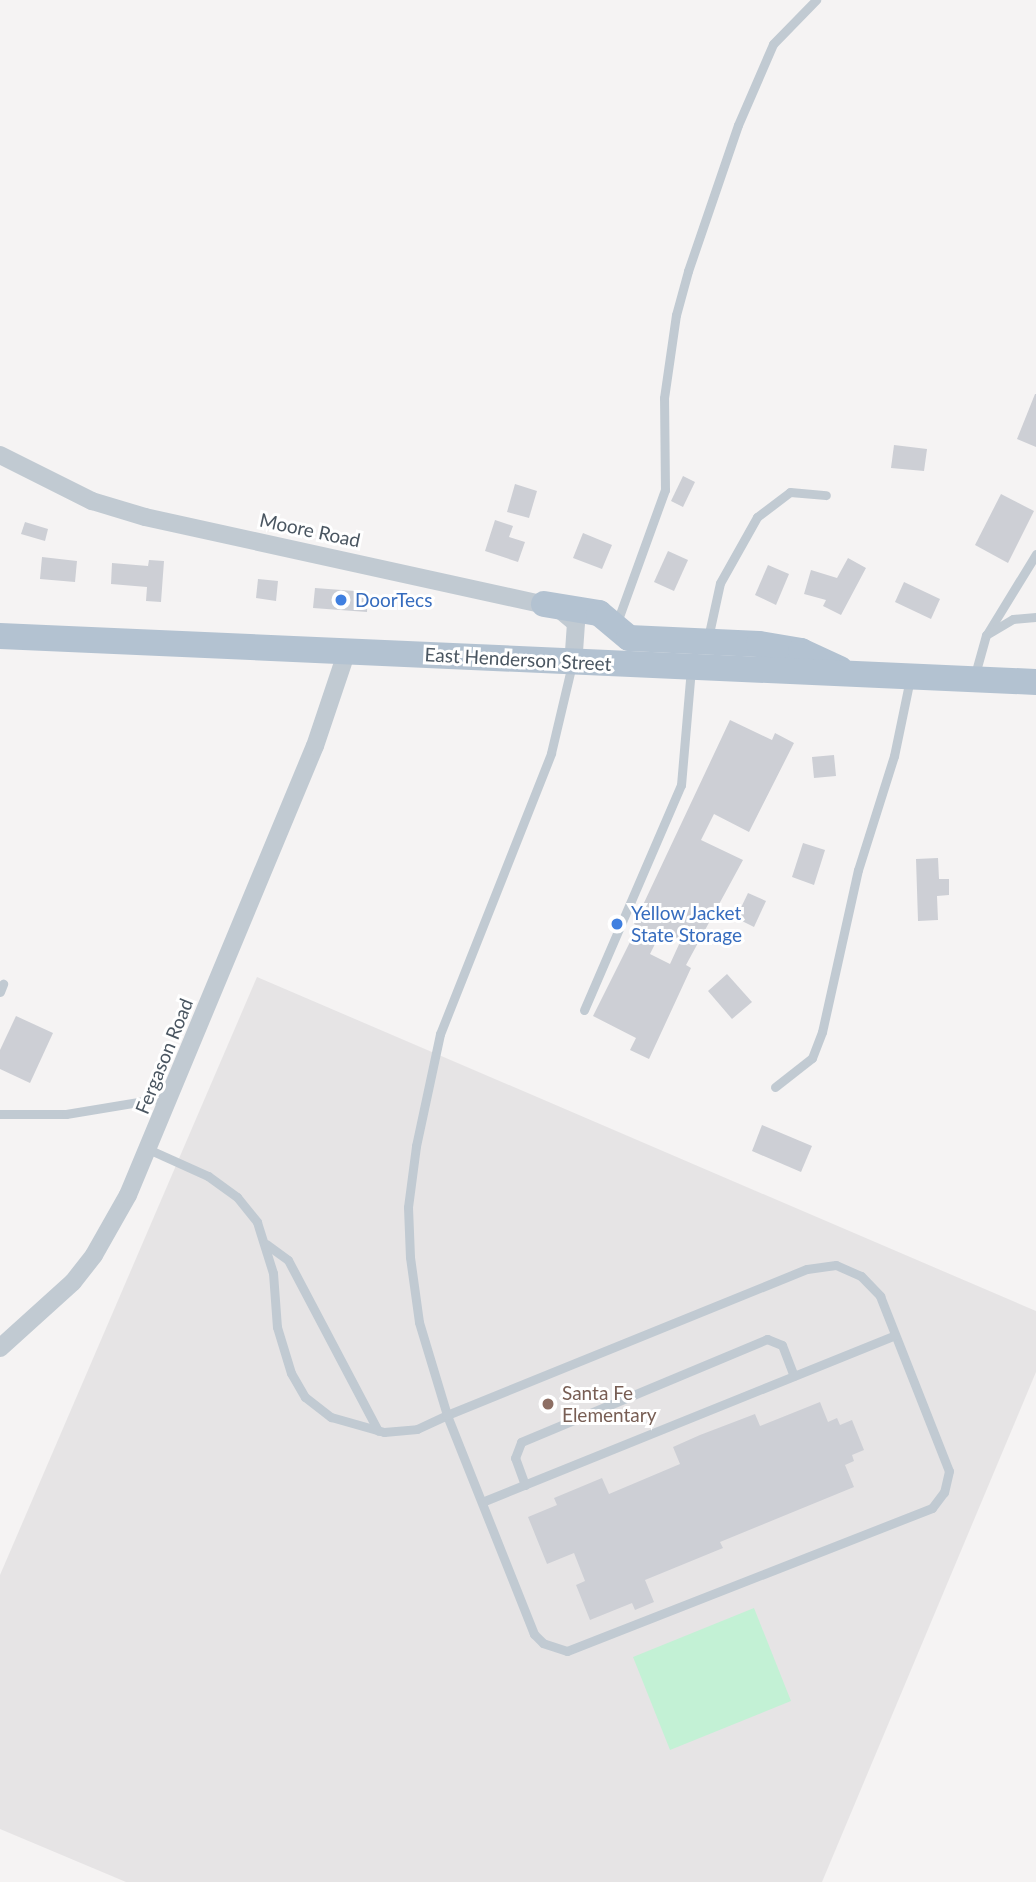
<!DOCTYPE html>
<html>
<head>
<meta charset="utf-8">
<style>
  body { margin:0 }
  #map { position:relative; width:1036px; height:1882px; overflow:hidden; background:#f5f3f3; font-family:Lato,sans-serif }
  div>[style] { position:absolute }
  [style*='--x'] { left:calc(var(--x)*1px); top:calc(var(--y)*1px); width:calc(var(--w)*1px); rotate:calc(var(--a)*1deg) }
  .education>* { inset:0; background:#e6e4e5 }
  .green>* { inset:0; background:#c3f1d5 }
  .building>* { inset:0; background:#cdcfd5 }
  .service>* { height:9px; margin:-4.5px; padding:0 4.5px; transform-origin:4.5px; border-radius:4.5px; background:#c1cad2 }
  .minor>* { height:18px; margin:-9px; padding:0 9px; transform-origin:9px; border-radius:9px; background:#c1cad2 }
  .primary>* { height:26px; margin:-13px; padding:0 13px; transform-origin:13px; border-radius:13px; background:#b3c2d1 }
  .dots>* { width:19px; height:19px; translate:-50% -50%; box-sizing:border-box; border:4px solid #fff; border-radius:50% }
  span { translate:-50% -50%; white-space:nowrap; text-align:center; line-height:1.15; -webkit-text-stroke:6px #fff; paint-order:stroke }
  .street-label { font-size:19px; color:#4a5661 }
  .shop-label { font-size:19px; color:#366cbe }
  .left { translate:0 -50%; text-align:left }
  .education-label { font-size:19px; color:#785e54 }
</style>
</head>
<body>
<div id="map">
  <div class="education">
    <div style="clip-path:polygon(257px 977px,1036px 1311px,1036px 1372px,822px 1882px,126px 1882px,0 1829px,0 1575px)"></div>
  </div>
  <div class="green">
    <div style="clip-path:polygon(754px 1608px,791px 1701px,670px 1750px,633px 1657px)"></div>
  </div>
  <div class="building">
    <div style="clip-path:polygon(1035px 394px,1036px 394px,1036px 447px,1017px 439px)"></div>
    <div style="clip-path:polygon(894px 445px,927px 449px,924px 471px,891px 468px)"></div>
    <div style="clip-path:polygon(683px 476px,695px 482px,683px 507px,671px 501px)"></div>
    <div style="clip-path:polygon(515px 484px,537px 491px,529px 518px,507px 512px)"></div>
    <div style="clip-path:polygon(1001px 494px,1034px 511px,1008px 563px,975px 545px)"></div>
    <div style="clip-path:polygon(495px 520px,513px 526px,509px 537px,525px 542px,518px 562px,485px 551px)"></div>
    <div style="clip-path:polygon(25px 522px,48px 529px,45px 541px,21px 534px)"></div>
    <div style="clip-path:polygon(583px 533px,612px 545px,602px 569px,573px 558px)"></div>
    <div style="clip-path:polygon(668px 551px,688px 560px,674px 591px,654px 582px)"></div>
    <div style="clip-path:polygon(42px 557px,77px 561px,75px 582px,40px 579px)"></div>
    <div style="clip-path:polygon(848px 558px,866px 568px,841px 615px,823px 606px,826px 600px,804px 594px,811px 570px,837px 578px)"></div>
    <div style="clip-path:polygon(149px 560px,164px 561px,161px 602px,146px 601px,147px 587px,111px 584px,112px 563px,148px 566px)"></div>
    <div style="clip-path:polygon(768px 565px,789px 574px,776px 605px,755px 595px)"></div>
    <div style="clip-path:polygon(258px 579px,278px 581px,276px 601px,256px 598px)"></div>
    <div style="clip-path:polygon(904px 582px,940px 599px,931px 619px,895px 602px)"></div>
    <div style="clip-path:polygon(315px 588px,368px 592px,367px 612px,313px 608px)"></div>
    <div style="clip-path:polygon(evenodd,730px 720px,772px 740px,775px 733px,794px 743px,749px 832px,714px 814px,701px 840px,743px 860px,686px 965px,691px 968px,649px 1059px,630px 1050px,636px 1038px,593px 1016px,638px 926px,634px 924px,730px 720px,662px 930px,681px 940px,670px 964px,650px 954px,662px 930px)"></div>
    <div style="clip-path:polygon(834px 755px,836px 776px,814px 778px,812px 757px)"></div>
    <div style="clip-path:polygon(803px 843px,825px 850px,814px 885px,792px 877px)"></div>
    <div style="clip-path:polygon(938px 858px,939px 879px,949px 879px,949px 895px,937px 896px,938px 920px,918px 921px,916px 859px)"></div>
    <div style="clip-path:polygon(748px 893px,766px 901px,754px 927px,736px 918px)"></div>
    <div style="clip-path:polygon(727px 974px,752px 1002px,732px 1019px,708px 991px)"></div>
    <div style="clip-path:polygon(16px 1016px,53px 1033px,30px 1083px,0 1069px,0 1050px)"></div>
    <div style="clip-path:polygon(762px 1125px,812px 1146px,801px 1172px,752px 1151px)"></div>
    <div style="clip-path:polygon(820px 1402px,828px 1422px,837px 1418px,840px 1425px,852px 1420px,864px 1450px,852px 1455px,854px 1461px,845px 1465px,854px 1487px,720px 1542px,723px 1548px,645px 1580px,654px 1602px,635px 1610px,632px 1603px,590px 1620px,576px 1585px,585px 1581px,574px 1553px,547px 1564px,528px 1517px,557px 1505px,554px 1498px,602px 1478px,609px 1494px,680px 1464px,673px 1447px,700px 1435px,755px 1414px,760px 1426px)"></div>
  </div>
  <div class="service">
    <div style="--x:616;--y:625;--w:144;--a:-70.1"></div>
    <div style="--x:665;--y:490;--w:92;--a:-90.6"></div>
    <div style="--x:664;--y:398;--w:84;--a:-81.8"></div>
    <div style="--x:676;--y:315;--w:46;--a:-74.7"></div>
    <div style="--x:688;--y:271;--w:154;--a:-71.1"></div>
    <div style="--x:738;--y:125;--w:88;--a:-66.6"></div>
    <div style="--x:773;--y:44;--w:62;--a:-45.7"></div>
    <div style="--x:987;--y:634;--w:94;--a:-58.5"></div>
    <div style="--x:708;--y:638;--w:56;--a:-77.7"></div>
    <div style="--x:720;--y:583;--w:76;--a:-60.7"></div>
    <div style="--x:757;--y:517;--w:41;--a:-37.1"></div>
    <div style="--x:790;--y:492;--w:36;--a:5"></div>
    <div style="--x:974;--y:678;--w:45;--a:-74.4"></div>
    <div style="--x:986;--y:635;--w:31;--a:-31"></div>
    <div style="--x:1013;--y:619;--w:23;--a:-5"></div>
    <div style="--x:0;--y:992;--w:9;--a:-69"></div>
    <div style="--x:584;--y:1010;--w:245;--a:-66.7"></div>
    <div style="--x:681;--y:785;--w:116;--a:-85.1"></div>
    <div style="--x:775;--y:1087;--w:47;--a:-38.1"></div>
    <div style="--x:812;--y:1058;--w:28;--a:-69"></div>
    <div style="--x:822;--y:1032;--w:166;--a:-77.5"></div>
    <div style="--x:858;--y:870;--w:120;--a:-72.5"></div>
    <div style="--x:894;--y:756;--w:79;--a:-78.3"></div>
    <div style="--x:0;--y:1114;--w:66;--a:0"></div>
    <div style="--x:66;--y:1114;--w:104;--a:-9.4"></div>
    <div style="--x:148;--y:1149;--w:66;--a:24.2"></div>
    <div style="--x:208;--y:1176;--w:36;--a:36"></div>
    <div style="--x:237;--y:1197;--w:32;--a:51"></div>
    <div style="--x:257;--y:1222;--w:53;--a:72.6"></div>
    <div style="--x:273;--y:1273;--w:54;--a:85.8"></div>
    <div style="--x:277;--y:1327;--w:48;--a:73.1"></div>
    <div style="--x:291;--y:1373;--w:28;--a:60"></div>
    <div style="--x:305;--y:1397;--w:33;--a:38"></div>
    <div style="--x:331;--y:1417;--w:55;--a:15.8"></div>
    <div style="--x:384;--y:1432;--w:33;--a:-5"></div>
    <div style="--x:417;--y:1429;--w:33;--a:-25"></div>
    <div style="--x:447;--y:1415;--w:97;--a:-106.8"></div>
    <div style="--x:419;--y:1322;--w:66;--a:-97.9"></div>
    <div style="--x:410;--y:1257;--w:50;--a:-92.3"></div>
    <div style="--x:408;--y:1207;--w:62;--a:-82.5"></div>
    <div style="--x:416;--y:1146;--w:115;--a:-77.9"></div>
    <div style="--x:440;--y:1034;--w:302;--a:-68.4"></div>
    <div style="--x:551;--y:753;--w:91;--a:-76.7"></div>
    <div style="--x:266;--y:1244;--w:27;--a:36"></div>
    <div style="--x:288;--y:1260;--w:193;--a:62.2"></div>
    <div style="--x:836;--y:1265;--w:27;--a:24"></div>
    <div style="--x:861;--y:1276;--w:28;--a:46"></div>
    <div style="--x:880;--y:1296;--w:188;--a:68.5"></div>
    <div style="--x:949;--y:1471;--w:22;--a:103"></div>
    <div style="--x:944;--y:1492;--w:20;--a:127"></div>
    <div style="--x:932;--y:1508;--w:392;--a:158.6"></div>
    <div style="--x:567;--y:1651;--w:25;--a:-162"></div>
    <div style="--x:543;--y:1643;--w:13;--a:-135"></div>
    <div style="--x:534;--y:1634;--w:236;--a:-111.7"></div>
    <div style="--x:447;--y:1415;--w:388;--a:-22.1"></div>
    <div style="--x:807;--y:1269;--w:29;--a:-8"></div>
    <div style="--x:525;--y:1485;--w:29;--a:-110"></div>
    <div style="--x:515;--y:1458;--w:17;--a:-69"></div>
    <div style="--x:521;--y:1442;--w:267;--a:-22.7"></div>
    <div style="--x:767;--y:1339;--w:16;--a:22"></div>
    <div style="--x:782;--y:1345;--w:33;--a:69"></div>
    <div style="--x:482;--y:1502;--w:445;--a:-22"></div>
  </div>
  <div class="minor">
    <div style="--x:0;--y:455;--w:103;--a:26.6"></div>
    <div style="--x:92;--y:501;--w:55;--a:16.8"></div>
    <div style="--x:145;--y:517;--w:423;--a:12.4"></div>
    <div style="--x:558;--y:608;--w:23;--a:40"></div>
    <div style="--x:576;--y:623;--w:39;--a:94"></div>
    <div style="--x:0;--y:1348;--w:98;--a:-42.1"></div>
    <div style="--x:73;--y:1282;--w:34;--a:-52"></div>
    <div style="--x:94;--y:1255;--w:69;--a:-60.5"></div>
    <div style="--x:128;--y:1195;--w:486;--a:-67.4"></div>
    <div style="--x:315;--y:746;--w:100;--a:-71.4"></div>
  </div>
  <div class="primary">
    <div style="--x:544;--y:604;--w:56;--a:9.3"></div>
    <div style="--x:599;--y:613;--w:39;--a:40"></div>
    <div style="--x:629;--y:638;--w:130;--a:2.6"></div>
    <div style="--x:759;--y:644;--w:43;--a:9.5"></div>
    <div style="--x:801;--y:651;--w:43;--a:24.8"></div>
    <div style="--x:0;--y:636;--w:1037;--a:2.54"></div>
  </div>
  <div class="dots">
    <div style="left:341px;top:600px;background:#3f7fe0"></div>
    <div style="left:617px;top:924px;background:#3f7fe0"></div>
    <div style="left:548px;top:1404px;background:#8d6e63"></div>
  </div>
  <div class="street-label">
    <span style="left:310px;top:530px;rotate:12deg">Moore Road</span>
    <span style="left:518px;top:659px;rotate:3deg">East Henderson Street</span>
    <span style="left:164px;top:1056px;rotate:-68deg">Fergason Road</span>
  </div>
  <div class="shop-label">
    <span class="left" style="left:355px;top:600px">DoorTecs</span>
    <span class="left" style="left:631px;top:924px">Yellow Jacket<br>State Storage</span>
  </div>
  <div class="education-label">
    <span class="left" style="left:562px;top:1404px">Santa Fe<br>Elementary</span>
  </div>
</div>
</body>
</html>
